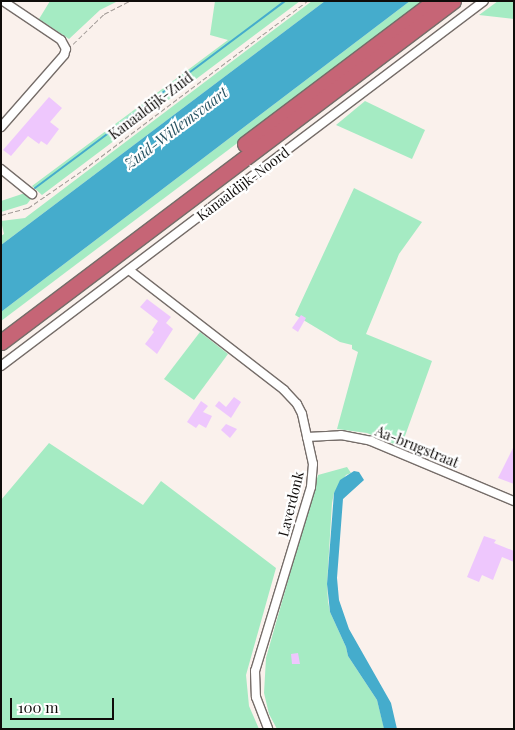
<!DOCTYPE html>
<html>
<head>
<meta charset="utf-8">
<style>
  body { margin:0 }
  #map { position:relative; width:515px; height:730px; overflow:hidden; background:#faf1ec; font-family:"Playfair Display",serif }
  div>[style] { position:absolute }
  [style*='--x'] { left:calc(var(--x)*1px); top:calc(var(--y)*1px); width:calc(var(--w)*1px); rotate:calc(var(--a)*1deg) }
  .green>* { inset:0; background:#a5ebc3 }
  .water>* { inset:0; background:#45accc }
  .stream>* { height:2px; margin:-1px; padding:0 1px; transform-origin:1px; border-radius:1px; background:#45accc }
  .building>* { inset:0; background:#eec7fd }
  .path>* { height:1px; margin-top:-0.5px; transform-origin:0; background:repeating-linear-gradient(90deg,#a29b97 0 5px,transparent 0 7.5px) }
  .roads { filter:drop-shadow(1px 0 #756d69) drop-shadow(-1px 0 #756d69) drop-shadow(0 1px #756d69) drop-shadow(0 -1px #756d69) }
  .street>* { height:8px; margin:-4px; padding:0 4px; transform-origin:4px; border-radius:4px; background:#fff }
  .highway>* { height:15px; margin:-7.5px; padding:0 7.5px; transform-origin:7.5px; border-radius:7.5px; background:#c66576 }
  span { translate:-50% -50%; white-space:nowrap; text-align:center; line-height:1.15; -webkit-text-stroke:4.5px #fff; paint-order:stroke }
  .street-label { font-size:14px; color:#0f0c0a }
  .water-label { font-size:15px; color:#295463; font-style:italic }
  .frame { position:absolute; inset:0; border:2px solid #0f0c0a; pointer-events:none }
  .scale { position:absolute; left:10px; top:698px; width:104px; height:22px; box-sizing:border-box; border:2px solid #0f0c0a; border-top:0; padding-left:6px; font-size:15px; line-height:18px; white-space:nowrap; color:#0f0c0a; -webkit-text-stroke:4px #fff; paint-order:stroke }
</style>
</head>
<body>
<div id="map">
  <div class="green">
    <div style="clip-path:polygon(50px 1px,118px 1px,100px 10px,69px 39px,39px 19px)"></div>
    <div style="clip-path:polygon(215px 1px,300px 1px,42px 195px,32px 186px,228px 40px,210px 35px)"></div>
    <div style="clip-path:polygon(312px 1px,325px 1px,1px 245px,1px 236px,4px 234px,1px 221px,25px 218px)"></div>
    <div style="clip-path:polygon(410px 1px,426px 1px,1px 321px,1px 312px)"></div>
    <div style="clip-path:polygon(498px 1px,514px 1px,514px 19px,479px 15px)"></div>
    <div style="clip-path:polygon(365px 101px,425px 130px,412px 159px,336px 125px)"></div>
    <div style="clip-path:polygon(354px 188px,422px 222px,399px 254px,366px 334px,432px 361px,401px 447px,367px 433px,337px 429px,358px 352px,352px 349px,352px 345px,340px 342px,295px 315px)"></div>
    <div style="clip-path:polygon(25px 193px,31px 199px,27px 204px,1px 212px,1px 201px)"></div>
    <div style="clip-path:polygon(200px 332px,228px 354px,194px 400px,164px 379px)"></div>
    <div style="clip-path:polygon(49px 443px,143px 505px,161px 481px,276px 568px,246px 675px,249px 706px,259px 729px,1px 729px,1px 500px)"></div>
    <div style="clip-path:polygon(347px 467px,351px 473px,346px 475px,334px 493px,332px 503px,327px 584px,328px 601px,330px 612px,346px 647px,348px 656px,377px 700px,384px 728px,277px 729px,269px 714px,264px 693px,266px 658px,318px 475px)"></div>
  </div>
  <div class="water">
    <div style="clip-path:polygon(325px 1px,410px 1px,1px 312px,1px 245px)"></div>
    <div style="clip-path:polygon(354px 471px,359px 472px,364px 480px,343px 499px,337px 578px,339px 600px,349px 629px,391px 703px,397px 729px,384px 729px,377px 700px,348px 656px,346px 647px,330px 612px,327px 584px,334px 493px,340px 480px)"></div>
  </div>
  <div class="stream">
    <div style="--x:35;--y:188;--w:312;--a:-36.8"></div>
  </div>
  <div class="building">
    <div style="clip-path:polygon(49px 97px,62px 108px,50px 122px,59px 129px,47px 145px,41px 141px,39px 144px,28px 136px,11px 156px,3px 150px)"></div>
    <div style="clip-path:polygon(147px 299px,171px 317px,166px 323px,173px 329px,157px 354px,145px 344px,154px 332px,152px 330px,158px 321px,140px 307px)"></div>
    <div style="clip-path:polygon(301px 315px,306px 318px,298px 332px,292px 328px)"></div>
    <div style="clip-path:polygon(234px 397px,241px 402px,231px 418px,215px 406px,219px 401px,226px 407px)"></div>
    <div style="clip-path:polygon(201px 401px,208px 406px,203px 412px,212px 416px,206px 428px,199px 424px,196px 428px,187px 422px)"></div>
    <div style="clip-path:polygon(226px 424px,237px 429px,230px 438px,221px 430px)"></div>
    <div style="clip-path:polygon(514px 446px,514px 484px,498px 478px)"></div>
    <div style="clip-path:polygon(484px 536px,496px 540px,494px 543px,514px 551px,514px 562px,502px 557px,493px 580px,482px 575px,479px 582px,467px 577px)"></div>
    <div style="clip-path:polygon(298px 653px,300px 664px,292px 664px,291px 654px)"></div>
  </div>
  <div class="path">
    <div style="--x:73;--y:44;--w:43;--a:-44.1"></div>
    <div style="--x:104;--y:14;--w:28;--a:-27"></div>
    <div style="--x:1;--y:215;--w:28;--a:-15"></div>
    <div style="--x:28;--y:208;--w:67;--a:-34.6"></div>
    <div style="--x:83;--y:170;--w:281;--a:-37"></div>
  </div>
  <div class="roads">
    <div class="street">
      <div style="--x:1;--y:127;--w:96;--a:-48.8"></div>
      <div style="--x:64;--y:55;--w:6;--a:-72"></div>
      <div style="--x:66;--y:49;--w:10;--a:-119"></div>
      <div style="--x:61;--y:40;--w:70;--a:-146.1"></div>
      <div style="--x:1;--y:169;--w:40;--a:39"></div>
      <div style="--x:129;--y:270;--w:196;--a:37.7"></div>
      <div style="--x:284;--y:390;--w:19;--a:47"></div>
      <div style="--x:297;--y:404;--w:11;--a:63"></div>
      <div style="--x:302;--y:414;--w:51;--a:77.6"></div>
      <div style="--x:313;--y:464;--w:23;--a:95"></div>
      <div style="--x:311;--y:487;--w:192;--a:106.9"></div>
      <div style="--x:255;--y:671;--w:26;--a:88"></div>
      <div style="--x:256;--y:697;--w:34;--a:69"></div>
      <div style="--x:1;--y:366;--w:605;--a:-37.08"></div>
      <div style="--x:307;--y:437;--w:34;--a:-3"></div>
      <div style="--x:341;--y:435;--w:31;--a:11"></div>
      <div style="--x:371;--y:441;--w:155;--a:22.8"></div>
    </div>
    <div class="highway">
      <div style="--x:245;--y:144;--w:238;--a:-37"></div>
      <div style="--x:1;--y:342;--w:566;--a:-37.03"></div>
    </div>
  </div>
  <div class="street-label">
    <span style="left:151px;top:106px;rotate:-37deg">Kanaaldijk-Zuid</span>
    <span style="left:243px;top:184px;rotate:-37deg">Kanaaldijk-Noord</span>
    <span style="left:417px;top:447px;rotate:22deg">Aa-brugstraat</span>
    <span style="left:291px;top:504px;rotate:-76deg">Laverdonk</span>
  </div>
  <div class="water-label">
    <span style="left:176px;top:128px;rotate:-37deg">Zuid-Willemsvaart</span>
  </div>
  <div class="frame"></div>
  <div class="scale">100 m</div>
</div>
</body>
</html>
